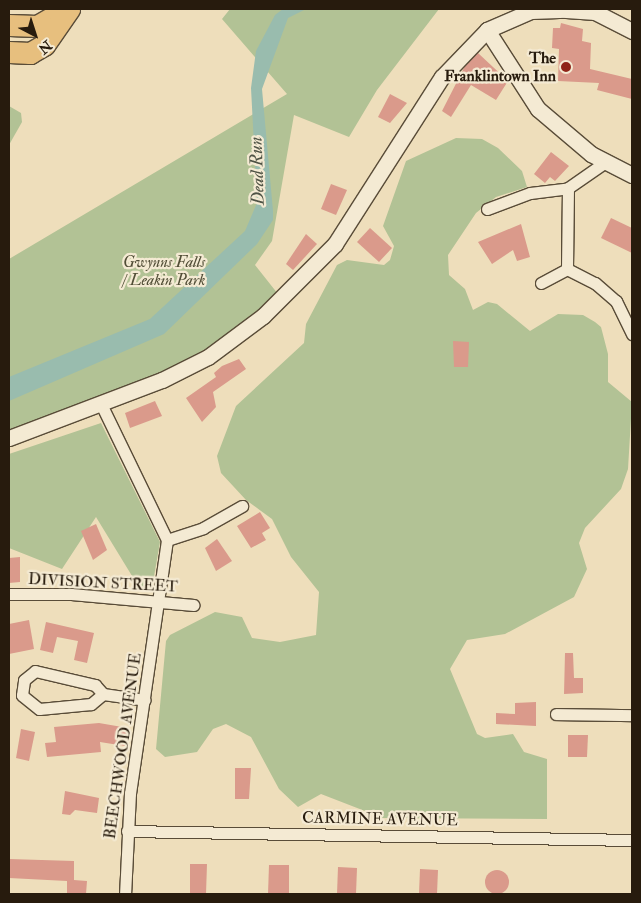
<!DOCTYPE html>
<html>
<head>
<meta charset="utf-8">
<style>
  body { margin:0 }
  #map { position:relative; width:641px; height:903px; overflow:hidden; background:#eedebb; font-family:"IM FELL Double Pica",serif }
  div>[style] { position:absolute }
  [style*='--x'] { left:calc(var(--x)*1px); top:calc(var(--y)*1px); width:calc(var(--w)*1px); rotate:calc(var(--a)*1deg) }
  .green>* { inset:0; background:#b2c295 }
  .water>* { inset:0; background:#99bcae }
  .building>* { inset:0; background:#da9a8b }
  .round { border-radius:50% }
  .roads { filter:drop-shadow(1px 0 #594c38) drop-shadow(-1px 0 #594c38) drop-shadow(0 1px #594c38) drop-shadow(0 -1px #594c38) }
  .minor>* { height:11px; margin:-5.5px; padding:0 5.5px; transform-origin:5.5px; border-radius:5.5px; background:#f4ead3 }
  .tertiary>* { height:15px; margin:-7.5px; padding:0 7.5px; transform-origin:7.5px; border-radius:7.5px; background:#f4ead3 }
  .motorway>* { height:21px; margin:-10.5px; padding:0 10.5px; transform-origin:10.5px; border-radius:10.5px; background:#e7bf7e }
  .dots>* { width:14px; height:14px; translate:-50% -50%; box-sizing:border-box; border:2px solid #f4ead3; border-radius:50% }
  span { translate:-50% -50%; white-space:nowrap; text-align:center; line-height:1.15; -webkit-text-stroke:4.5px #f4ead3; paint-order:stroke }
  .poi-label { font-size:16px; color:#271b0d; font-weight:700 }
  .right { translate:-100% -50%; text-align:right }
  .park-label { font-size:16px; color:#514d36; font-style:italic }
  .street-label { font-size:16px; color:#271b0d }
  .water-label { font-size:18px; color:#4f5345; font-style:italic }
  .frame { position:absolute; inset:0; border:10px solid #271b0d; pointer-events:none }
  .north { position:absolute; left:10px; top:10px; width:50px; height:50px; -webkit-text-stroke:4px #f4ead3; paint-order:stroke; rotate:140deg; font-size:14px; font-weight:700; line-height:20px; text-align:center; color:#271b0d }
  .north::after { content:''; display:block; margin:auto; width:18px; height:22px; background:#271b0d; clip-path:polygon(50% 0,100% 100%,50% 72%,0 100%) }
</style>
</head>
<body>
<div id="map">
  <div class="green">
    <div style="clip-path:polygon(230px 9px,439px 9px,377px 90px,349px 137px,294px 115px,272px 241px,255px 265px,278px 294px,262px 310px,211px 349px,164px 373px,9px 432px,9px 259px,287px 94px,222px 19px)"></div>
    <div style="clip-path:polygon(9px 106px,21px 113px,22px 122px,9px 145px)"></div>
    <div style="clip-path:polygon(456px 138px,482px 139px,498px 148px,522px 171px,527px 187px,496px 197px,476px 213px,448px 255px,449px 275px,465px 289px,473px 310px,488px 302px,497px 304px,530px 331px,558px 314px,583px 315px,595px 322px,601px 327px,608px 354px,608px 382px,632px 402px,628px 469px,621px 489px,585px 528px,579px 543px,587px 569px,574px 597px,505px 634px,467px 640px,450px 669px,477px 734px,485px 738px,513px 734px,524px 752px,547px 759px,547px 819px,383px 818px,321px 794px,298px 807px,279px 789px,251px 737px,226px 724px,213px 729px,197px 752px,165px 757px,156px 749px,166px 641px,170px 635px,215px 612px,242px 617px,252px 638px,280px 642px,316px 635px,319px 592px,291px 557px,272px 519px,246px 500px,221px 473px,217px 456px,236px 406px,304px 343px,306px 324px,337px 265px,347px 260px,384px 265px,390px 260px,394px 246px,383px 226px,406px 161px)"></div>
    <div style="clip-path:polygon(101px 423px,160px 542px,152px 588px,140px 589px,96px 517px,62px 569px,9px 548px,9px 454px)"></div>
  </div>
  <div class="water">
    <div style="clip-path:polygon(283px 9px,306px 9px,288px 18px,262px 89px,273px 211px,273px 220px,257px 244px,164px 334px,9px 401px,9px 377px,150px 319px,245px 231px,257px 203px,251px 88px,256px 51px,275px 15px)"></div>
  </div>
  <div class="building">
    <div style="clip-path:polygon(561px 23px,583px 29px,582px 41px,591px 43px,590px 69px,632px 79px,632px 99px,597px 90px,599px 83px,558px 81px,559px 49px,552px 48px,553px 28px,560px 28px)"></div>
    <div style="clip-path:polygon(478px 53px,508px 81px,496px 100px,471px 85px,451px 117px,442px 111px,465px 66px)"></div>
    <div style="clip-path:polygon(390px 94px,407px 103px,390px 123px,378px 117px)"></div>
    <div style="clip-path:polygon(551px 152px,569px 166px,555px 181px,550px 177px,545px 183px,534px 174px)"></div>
    <div style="clip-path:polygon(331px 184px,347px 190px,336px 215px,321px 209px)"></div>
    <div style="clip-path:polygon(611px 218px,632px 228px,632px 253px,601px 238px)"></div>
    <div style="clip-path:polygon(521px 224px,530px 257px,517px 261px,513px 250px,492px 264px,478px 242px)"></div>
    <div style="clip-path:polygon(370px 228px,392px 248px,379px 262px,357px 242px)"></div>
    <div style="clip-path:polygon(306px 234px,317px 244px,293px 270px,286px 264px)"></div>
    <div style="clip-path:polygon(453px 341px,469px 342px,468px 367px,454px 367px)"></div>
    <div style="clip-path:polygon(239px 359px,246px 369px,213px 392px,216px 407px,202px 422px,186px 398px,216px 377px,214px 373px,222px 366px)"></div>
    <div style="clip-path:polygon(155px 401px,162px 416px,130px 428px,125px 413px)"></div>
    <div style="clip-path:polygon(260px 512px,270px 528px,262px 533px,266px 540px,251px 548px,237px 526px)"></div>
    <div style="clip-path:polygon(96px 524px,107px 550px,93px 560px,81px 531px)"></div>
    <div style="clip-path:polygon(217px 539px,232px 561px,216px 571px,205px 548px)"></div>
    <div style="clip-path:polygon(20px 557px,20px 582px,9px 583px,9px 558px)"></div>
    <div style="clip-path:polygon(29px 620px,34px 649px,9px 654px,9px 624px)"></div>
    <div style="clip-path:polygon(46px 622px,94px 633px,87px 663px,74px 660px,78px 641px,57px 637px,53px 653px,40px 650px)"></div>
    <div style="clip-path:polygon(565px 653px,573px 653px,574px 678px,583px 678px,583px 693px,564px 694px)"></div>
    <div style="clip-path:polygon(536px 702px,536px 726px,496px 724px,496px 713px,515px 714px,515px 703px)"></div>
    <div style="clip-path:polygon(99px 723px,128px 728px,125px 746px,100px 742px,101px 752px,47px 757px,45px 743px,56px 742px,54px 727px)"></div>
    <div style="clip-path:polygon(21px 729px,35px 732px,29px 761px,16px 758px)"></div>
    <div style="clip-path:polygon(568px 735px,588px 735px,587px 757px,568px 757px)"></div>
    <div style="clip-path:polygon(235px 768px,251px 768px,249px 799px,235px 799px)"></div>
    <div style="clip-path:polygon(65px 791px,99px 798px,97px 813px,75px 810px,70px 815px,62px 814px)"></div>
    <div style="clip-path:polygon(9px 859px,74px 861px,74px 880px,87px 881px,86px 894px,67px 894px,67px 881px,9px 878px)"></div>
    <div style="clip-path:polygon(190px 864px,207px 864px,206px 894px,190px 894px)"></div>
    <div style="clip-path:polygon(269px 865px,289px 865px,289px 894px,268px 894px)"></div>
    <div style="clip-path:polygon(338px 867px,357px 868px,356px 894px,337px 894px)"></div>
    <div style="clip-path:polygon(420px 869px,438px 870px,437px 894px,419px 894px)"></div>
    <div class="round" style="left:485px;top:870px;width:24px;height:24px"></div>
  </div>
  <div class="roads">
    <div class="minor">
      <div style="--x:487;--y:209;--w:46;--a:-20.4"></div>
      <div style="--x:530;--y:193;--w:38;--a:-7"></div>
      <div style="--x:568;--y:188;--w:44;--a:-34.8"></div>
      <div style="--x:567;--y:269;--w:81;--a:-89.3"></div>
      <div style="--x:541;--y:283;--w:30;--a:-28"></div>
      <div style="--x:567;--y:269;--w:31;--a:27"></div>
      <div style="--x:595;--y:283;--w:28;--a:41"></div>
      <div style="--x:616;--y:301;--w:37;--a:64"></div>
      <div style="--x:101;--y:404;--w:151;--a:64.1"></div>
      <div style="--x:167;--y:540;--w:256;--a:98.3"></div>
      <div style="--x:130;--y:793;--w:101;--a:92.8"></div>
      <div style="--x:167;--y:540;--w:38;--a:-18"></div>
      <div style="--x:203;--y:528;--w:45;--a:-29.4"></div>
      <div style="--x:9;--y:594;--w:62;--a:0"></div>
      <div style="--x:71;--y:594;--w:123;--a:5.1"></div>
      <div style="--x:103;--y:694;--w:16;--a:140"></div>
      <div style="--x:91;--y:704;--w:52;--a:174.5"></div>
      <div style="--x:39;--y:709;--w:22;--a:-141"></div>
      <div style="--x:22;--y:695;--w:15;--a:-82"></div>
      <div style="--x:24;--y:680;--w:14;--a:-39"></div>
      <div style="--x:35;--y:671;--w:62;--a:13.1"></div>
      <div style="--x:95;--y:685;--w:12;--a:48"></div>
      <div style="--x:103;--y:694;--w:42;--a:8.1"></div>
      <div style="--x:556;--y:714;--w:76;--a:0.8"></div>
      <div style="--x:127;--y:831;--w:505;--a:1.02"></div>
    </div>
    <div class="tertiary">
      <div style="--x:487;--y:30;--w:94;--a:57.2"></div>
      <div style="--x:538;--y:109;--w:70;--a:40.3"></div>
      <div style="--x:591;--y:154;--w:46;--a:27.1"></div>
      <div style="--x:9;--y:438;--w:164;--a:-20.8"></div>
      <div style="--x:162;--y:380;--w:51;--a:-26.6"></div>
      <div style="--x:208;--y:357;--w:69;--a:-36.7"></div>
      <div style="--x:263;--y:316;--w:102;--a:-45"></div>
      <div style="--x:335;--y:244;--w:198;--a:-57.4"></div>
      <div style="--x:442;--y:77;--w:65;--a:-46.2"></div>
      <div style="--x:487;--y:30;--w:48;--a:-23.4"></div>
      <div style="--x:531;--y:11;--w:35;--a:-2"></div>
      <div style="--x:566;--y:10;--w:29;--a:4"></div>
      <div style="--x:595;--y:12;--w:42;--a:27.2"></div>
    </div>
    <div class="motorway">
      <div style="--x:9;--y:25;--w:28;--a:2"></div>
      <div style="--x:37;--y:26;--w:34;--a:-30"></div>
      <div style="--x:9;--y:52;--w:21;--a:3"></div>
      <div style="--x:30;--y:53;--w:16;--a:-30"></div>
      <div style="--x:44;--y:45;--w:44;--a:-55.2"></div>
    </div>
  </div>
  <div class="dots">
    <div style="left:566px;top:67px;background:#8f2418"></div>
  </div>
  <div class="poi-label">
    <span class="right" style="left:556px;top:67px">The<br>Franklintown Inn</span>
  </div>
  <div class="park-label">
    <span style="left:164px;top:271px">Gwynns Falls<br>/ Leakin Park</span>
  </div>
  <div class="street-label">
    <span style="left:103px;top:583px;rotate:3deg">DIVISION STREET</span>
    <span style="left:123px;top:746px;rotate:-82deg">BEECHWOOD AVENUE</span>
    <span style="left:380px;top:819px;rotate:1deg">CARMINE AVENUE</span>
  </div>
  <div class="water-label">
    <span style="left:258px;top:171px;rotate:-92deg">Dead Run</span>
  </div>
  <div class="frame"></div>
  <div class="north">N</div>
</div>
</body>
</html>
